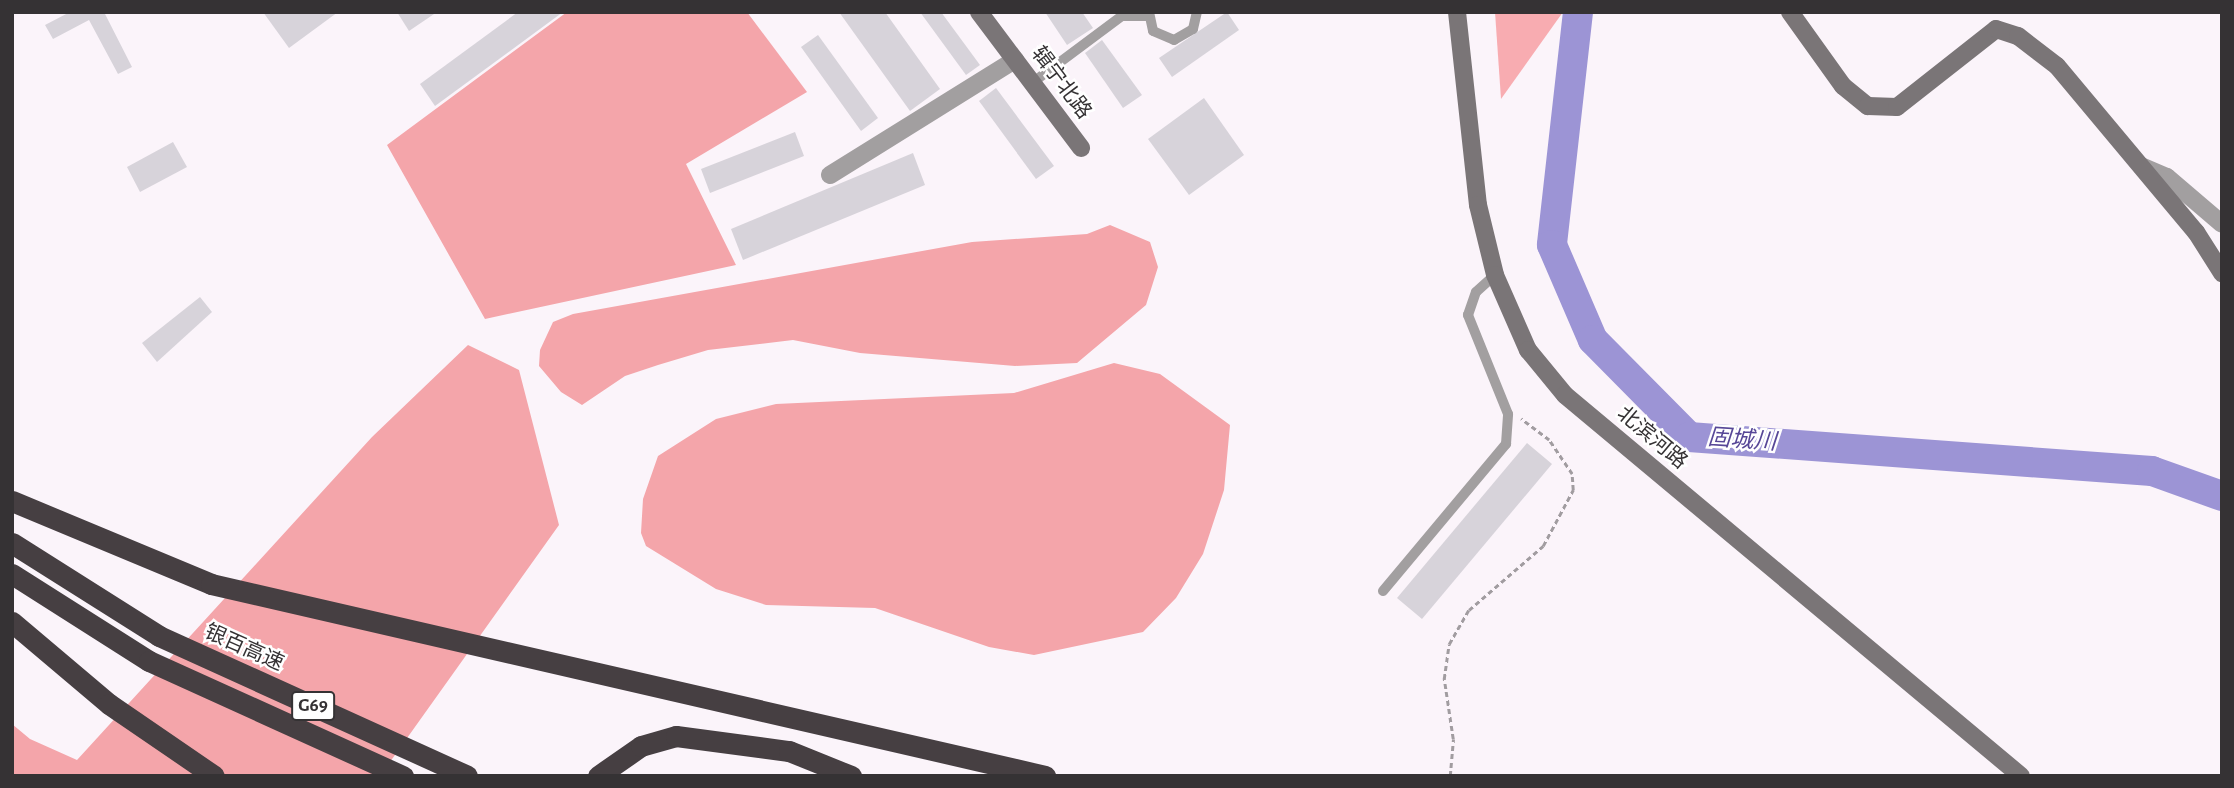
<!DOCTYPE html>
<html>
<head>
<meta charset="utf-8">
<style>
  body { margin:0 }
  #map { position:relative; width:2234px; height:788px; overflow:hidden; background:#fbf4fa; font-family:"Alegreya Sans","Noto Sans SC",sans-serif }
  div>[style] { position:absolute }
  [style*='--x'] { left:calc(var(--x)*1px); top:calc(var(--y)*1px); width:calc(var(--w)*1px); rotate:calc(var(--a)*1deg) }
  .green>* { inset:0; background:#f8acb1 }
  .forest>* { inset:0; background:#f4a5aa }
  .river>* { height:30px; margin:-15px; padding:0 15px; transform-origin:15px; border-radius:15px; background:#9c94d5 }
  .building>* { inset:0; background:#d7d3da }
  .path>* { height:2.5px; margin-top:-1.25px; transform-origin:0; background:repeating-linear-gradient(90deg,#a19ca0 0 5px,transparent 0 8.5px) }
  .lane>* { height:10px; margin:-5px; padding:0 5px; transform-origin:5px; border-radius:5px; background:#a29fa0 }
  .street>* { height:18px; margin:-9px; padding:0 9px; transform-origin:9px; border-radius:9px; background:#a29fa0 }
  .secondary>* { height:18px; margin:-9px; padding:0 9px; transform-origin:9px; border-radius:9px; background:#7a7577 }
  .highway>* { height:21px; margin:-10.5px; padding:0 10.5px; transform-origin:10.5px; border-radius:10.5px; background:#463f42 }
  span { translate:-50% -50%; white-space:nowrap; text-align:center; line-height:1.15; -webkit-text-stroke:5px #fff; paint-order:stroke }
  .shield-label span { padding:2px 5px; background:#fff; border:2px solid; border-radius:5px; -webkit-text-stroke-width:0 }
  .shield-label { font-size:19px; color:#353234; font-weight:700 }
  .street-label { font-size:21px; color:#353234 }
  .water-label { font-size:23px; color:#574797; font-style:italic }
  .frame { position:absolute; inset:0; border:14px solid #353234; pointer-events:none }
</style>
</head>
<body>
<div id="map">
  <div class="green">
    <div style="clip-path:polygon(1495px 12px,1563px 12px,1501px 99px)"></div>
  </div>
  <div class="forest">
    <div style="clip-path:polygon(567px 12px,747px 12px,807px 92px,686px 164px,736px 265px,485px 319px,387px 145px)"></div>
    <div style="clip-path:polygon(1110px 225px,1150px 242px,1158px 267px,1146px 305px,1077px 363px,1015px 366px,860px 353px,793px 340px,708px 350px,658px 365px,625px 376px,582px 405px,561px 392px,539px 366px,540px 350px,553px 322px,573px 314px,972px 242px,1087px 234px)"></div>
    <div style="clip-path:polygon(468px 345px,519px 370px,559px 525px,380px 776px,12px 776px,12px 724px,30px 739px,77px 760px,372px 437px)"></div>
    <div style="clip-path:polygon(1114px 363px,1160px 374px,1230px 425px,1224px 490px,1203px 554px,1176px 598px,1143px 632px,1034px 655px,989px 647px,875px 608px,766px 605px,716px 589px,646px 546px,641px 533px,643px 499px,658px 456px,716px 419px,776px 404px,1014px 393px)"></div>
  </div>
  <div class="river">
    <div style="--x:1578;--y:12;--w:234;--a:96.4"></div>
    <div style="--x:1552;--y:245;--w:103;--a:66.7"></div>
    <div style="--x:1593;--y:340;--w:136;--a:45.3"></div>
    <div style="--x:1689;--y:437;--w:464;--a:4.2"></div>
    <div style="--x:2152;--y:471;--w:74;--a:19.7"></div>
  </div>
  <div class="building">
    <div style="clip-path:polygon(70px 12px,104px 12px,132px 67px,118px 74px,89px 20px,53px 39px,45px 25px)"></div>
    <div style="clip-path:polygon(263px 12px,338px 12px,289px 48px)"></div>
    <div style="clip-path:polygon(397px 12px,437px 12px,409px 31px)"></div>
    <div style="clip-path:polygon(518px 12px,563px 12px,435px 106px,420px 84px)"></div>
    <div style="clip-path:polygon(839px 12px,885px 12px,940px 89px,910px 111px)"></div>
    <div style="clip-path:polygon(920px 12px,941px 12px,980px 65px,966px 75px)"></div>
    <div style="clip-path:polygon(1045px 12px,1082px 12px,1093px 28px,1067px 45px)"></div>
    <div style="clip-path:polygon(1227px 12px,1239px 30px,1172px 77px,1159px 58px)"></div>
    <div style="clip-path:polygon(818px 35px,878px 118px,861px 131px,801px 47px)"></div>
    <div style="clip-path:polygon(1102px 40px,1142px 95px,1123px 108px,1085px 53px)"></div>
    <div style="clip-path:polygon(996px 88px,1054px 166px,1036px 179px,979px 101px)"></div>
    <div style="clip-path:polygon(1204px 98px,1244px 155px,1189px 195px,1148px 139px)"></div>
    <div style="clip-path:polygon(795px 132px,804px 156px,710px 193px,701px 169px)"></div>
    <div style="clip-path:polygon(173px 142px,187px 167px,140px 192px,127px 167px)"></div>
    <div style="clip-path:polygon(913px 153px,925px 185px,743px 260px,731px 229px)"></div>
    <div style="clip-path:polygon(200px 297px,212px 312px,157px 362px,142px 343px)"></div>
    <div style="clip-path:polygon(1527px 443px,1552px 464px,1422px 619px,1397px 598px)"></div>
  </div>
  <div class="path">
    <div style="--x:1450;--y:776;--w:37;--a:-85"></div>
    <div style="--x:1453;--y:739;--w:61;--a:-98.5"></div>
    <div style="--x:1444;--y:679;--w:35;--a:-82"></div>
    <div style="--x:1449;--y:644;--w:39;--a:-60"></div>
    <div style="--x:1469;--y:610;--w:98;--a:-40.9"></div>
    <div style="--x:1543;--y:546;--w:64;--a:-61.8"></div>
    <div style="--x:1573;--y:490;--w:16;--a:-94"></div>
    <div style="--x:1572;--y:474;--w:41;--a:-124.1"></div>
    <div style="--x:1549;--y:440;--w:35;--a:-143"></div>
  </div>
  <div class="lane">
    <div style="--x:1149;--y:12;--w:19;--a:78"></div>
    <div style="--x:1153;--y:31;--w:23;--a:23"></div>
    <div style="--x:1174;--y:40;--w:22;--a:-30"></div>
    <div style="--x:1193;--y:29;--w:17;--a:-77"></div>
    <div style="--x:1032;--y:83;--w:112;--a:-36.7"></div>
    <div style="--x:1122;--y:16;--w:26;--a:0"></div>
    <div style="--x:1383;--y:591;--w:192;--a:-50.1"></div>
    <div style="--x:1506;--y:444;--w:30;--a:-86"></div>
    <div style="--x:1508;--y:414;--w:107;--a:-112"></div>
    <div style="--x:1468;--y:315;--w:24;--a:-71"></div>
    <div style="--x:1476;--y:292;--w:25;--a:-42"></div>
  </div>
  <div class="street">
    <div style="--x:2141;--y:166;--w:28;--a:23"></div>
    <div style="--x:2167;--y:177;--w:72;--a:40.5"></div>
    <div style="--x:830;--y:175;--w:218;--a:-31.9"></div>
  </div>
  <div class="secondary">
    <div style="--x:979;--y:12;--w:170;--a:53.1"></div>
    <div style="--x:1457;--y:12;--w:194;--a:83.8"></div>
    <div style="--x:1478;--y:205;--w:72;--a:76.3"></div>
    <div style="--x:1495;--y:275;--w:82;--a:66.3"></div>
    <div style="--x:1528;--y:350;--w:58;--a:50.6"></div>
    <div style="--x:1565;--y:395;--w:594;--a:39.88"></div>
    <div style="--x:1790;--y:12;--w:91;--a:54.4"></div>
    <div style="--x:1843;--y:86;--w:32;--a:39"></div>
    <div style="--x:1868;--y:106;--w:29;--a:2"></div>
    <div style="--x:1897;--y:107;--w:126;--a:-38.2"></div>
    <div style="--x:1996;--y:29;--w:23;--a:18"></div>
    <div style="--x:2018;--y:36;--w:49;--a:37.6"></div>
    <div style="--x:2057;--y:66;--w:217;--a:50.1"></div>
    <div style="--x:2196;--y:232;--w:49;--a:57.6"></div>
  </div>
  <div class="highway">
    <div style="--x:12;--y:501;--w:216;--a:22.6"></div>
    <div style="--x:211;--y:584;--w:856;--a:12.96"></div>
    <div style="--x:12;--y:543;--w:174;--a:32.3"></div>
    <div style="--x:159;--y:636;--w:338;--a:24.4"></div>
    <div style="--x:12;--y:574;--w:162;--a:32.4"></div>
    <div style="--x:149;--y:661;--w:279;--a:24.4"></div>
    <div style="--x:12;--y:622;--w:127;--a:40.2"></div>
    <div style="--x:109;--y:704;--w:127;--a:34.4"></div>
    <div style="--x:598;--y:776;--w:52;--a:-34.9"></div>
    <div style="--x:641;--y:746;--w:36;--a:-16"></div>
    <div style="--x:676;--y:736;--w:114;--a:7.6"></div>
    <div style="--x:789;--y:751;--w:67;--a:22"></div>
  </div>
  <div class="shield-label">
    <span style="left:313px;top:706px">G69</span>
  </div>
  <div class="street-label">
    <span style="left:1061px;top:83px;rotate:53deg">辑宁北路</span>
    <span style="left:1652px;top:438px;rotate:40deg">北滨河路</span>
    <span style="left:244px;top:648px;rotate:24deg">银百高速</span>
  </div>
  <div class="water-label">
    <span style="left:1742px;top:441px;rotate:4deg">固城川</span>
  </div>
  <div class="frame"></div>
</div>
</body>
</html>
